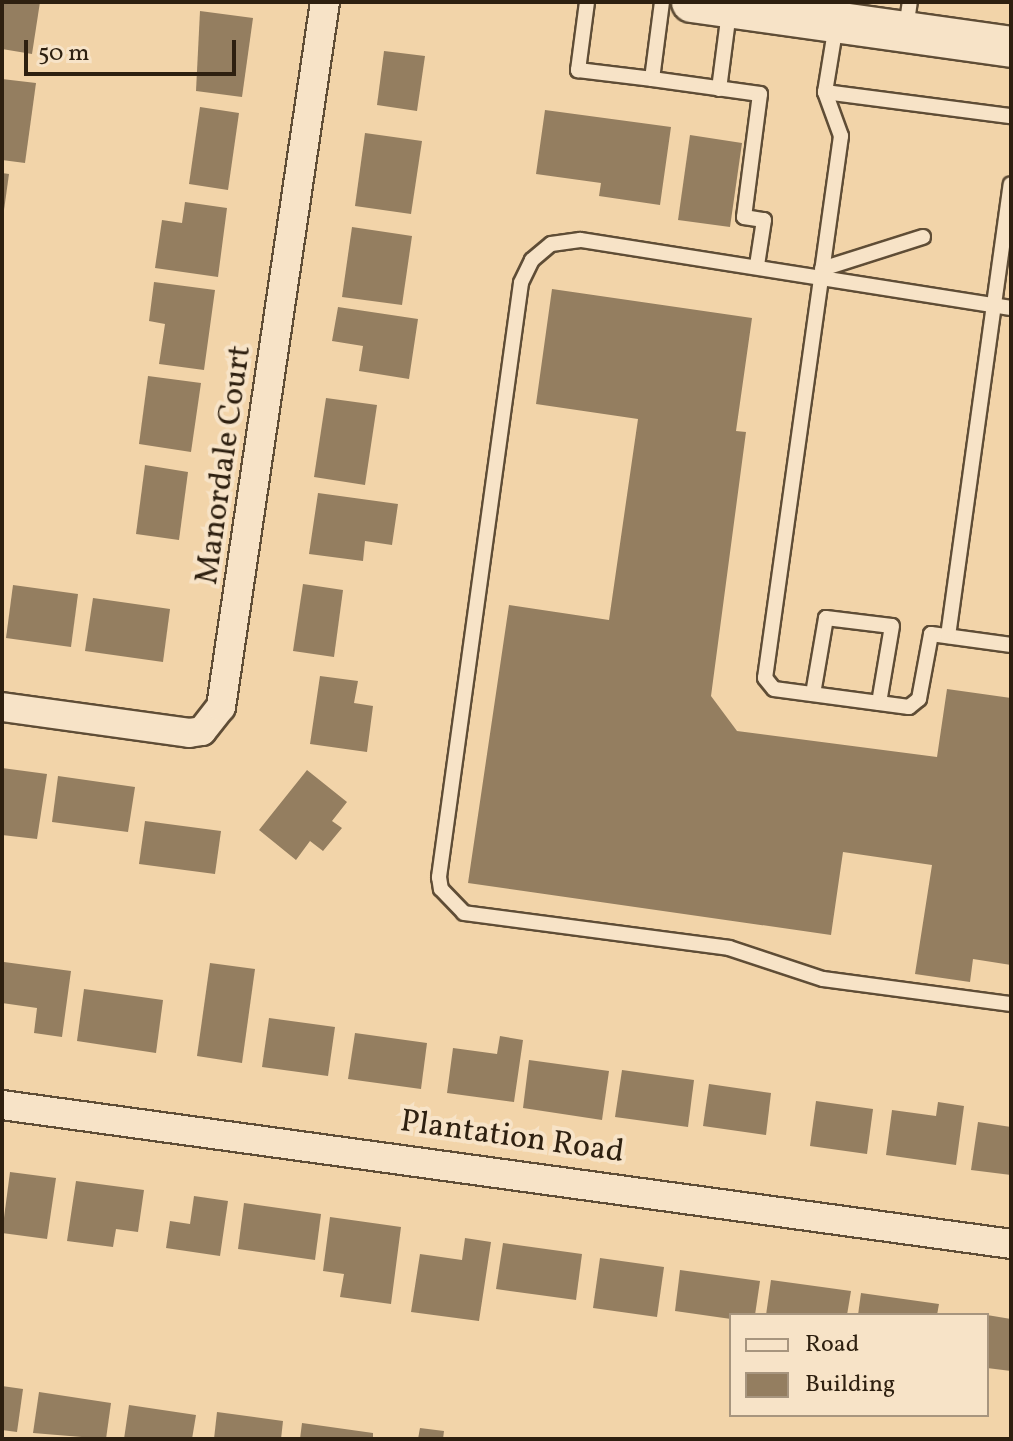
<!DOCTYPE html>
<html>
<head>
<meta charset="utf-8">
<style>
  body { margin:0 }
  #map { position:relative; width:1013px; height:1441px; overflow:hidden; background:#f2d4a9; font-family:Vollkorn,serif }
  div>[style] { position:absolute }
  [style*='--x'] { left:calc(var(--x)*1px); top:calc(var(--y)*1px); width:calc(var(--w)*1px); rotate:calc(var(--a)*1deg) }
  .building>* { inset:0; background:#947e60 }
  .roads { filter:drop-shadow(2px 0 #5f4d36) drop-shadow(-2px 0 #5f4d36) drop-shadow(0 2px #5f4d36) drop-shadow(0 -2px #5f4d36) }
  .service>* { height:14px; margin:-7px; padding:0 7px; transform-origin:7px; border-radius:7px; background:#f7e3c7 }
  .minor>* { height:28px; margin:-14px; padding:0 14px; transform-origin:14px; border-radius:14px; background:#f7e3c7 }
  .secondary>* { height:40px; margin:-20px; padding:0 20px; transform-origin:20px; border-radius:20px; background:#f7e3c7 }
  span { translate:-50% -50%; white-space:nowrap; text-align:center; line-height:1.15; -webkit-text-stroke:8px #f7e3c7; paint-order:stroke }
  .street-label { font-size:32px; color:#2e2010 }
  .frame { position:absolute; inset:0; border:4px solid #2e2010; pointer-events:none }
  .legend { position:absolute; left:729px; top:1313px; width:260px; height:104px; box-sizing:border-box; background:#f7e3c7; border:2px solid #a7957e; margin:0; padding:10px 14px; list-style:none; font-size:24px; color:#2e2010 }
  .legend li { display:flex; align-items:center; gap:16px; height:40px }
  .legend b { width:40px; border:2px solid #a7957e }
  .scale { position:absolute; left:24px; top:40px; width:212px; height:36px; box-sizing:border-box; border:4px solid #2e2010; border-top:0; padding-left:10px; font-size:24px; line-height:28px; white-space:nowrap; color:#2e2010; -webkit-text-stroke:6px #f7e3c7; paint-order:stroke }
</style>
</head>
<body>
<div id="map">
  <div class="building">
    <div style="clip-path:polygon(2px 2px,40px 2px,32px 54px,2px 49px)"></div>
    <div style="clip-path:polygon(200px 11px,253px 18px,242px 97px,196px 91px)"></div>
    <div style="clip-path:polygon(384px 51px,425px 56px,417px 111px,377px 105px)"></div>
    <div style="clip-path:polygon(2px 79px,36px 83px,25px 163px,2px 160px)"></div>
    <div style="clip-path:polygon(200px 107px,239px 113px,228px 190px,189px 184px)"></div>
    <div style="clip-path:polygon(545px 110px,671px 127px,660px 205px,599px 196px,601px 183px,536px 174px)"></div>
    <div style="clip-path:polygon(365px 133px,422px 141px,411px 214px,355px 206px)"></div>
    <div style="clip-path:polygon(690px 135px,742px 143px,730px 227px,678px 220px)"></div>
    <div style="clip-path:polygon(2px 173px,9px 174px,4px 210px,2px 210px)"></div>
    <div style="clip-path:polygon(185px 202px,227px 208px,218px 277px,155px 268px,162px 220px,182px 223px)"></div>
    <div style="clip-path:polygon(352px 227px,412px 236px,402px 305px,342px 297px)"></div>
    <div style="clip-path:polygon(154px 282px,215px 290px,204px 370px,159px 364px,165px 324px,149px 321px)"></div>
    <div style="clip-path:polygon(552px 289px,752px 318px,736px 431px,746px 432px,711px 696px,737px 731px,937px 757px,947px 689px,1011px 698px,1011px 965px,973px 959px,970px 982px,915px 974px,932px 865px,843px 852px,831px 935px,468px 883px,509px 605px,609px 620px,638px 419px,536px 404px)"></div>
    <div style="clip-path:polygon(338px 307px,418px 319px,409px 379px,359px 371px,363px 346px,332px 341px)"></div>
    <div style="clip-path:polygon(148px 376px,201px 383px,191px 452px,139px 444px)"></div>
    <div style="clip-path:polygon(326px 398px,377px 405px,365px 485px,314px 477px)"></div>
    <div style="clip-path:polygon(145px 465px,188px 472px,179px 540px,136px 534px)"></div>
    <div style="clip-path:polygon(318px 493px,398px 504px,392px 545px,365px 541px,363px 561px,309px 554px)"></div>
    <div style="clip-path:polygon(303px 584px,343px 590px,334px 657px,293px 651px)"></div>
    <div style="clip-path:polygon(13px 585px,78px 594px,71px 647px,6px 638px)"></div>
    <div style="clip-path:polygon(93px 598px,170px 609px,163px 662px,85px 651px)"></div>
    <div style="clip-path:polygon(320px 676px,358px 681px,354px 703px,373px 706px,367px 752px,310px 744px)"></div>
    <div style="clip-path:polygon(2px 768px,47px 774px,37px 839px,2px 835px)"></div>
    <div style="clip-path:polygon(307px 770px,347px 802px,332px 821px,342px 828px,323px 851px,310px 841px,296px 860px,259px 830px)"></div>
    <div style="clip-path:polygon(58px 776px,135px 787px,128px 832px,52px 822px)"></div>
    <div style="clip-path:polygon(145px 821px,221px 831px,215px 874px,139px 864px)"></div>
    <div style="clip-path:polygon(4px 962px,71px 971px,62px 1037px,34px 1033px,37px 1008px,2px 1003px)"></div>
    <div style="clip-path:polygon(210px 963px,255px 969px,242px 1063px,197px 1056px)"></div>
    <div style="clip-path:polygon(84px 989px,163px 1000px,156px 1053px,77px 1041px)"></div>
    <div style="clip-path:polygon(269px 1018px,335px 1027px,328px 1076px,262px 1067px)"></div>
    <div style="clip-path:polygon(355px 1033px,427px 1043px,421px 1089px,348px 1079px)"></div>
    <div style="clip-path:polygon(500px 1036px,523px 1040px,514px 1102px,447px 1093px,453px 1048px,497px 1054px)"></div>
    <div style="clip-path:polygon(529px 1060px,609px 1071px,602px 1120px,523px 1108px)"></div>
    <div style="clip-path:polygon(622px 1070px,694px 1080px,688px 1127px,615px 1117px)"></div>
    <div style="clip-path:polygon(709px 1084px,771px 1093px,766px 1135px,703px 1126px)"></div>
    <div style="clip-path:polygon(816px 1101px,873px 1109px,867px 1154px,810px 1146px)"></div>
    <div style="clip-path:polygon(938px 1102px,964px 1106px,956px 1165px,886px 1155px,892px 1110px,936px 1116px)"></div>
    <div style="clip-path:polygon(978px 1122px,1011px 1127px,1011px 1175px,971px 1170px)"></div>
    <div style="clip-path:polygon(10px 1172px,56px 1178px,47px 1239px,2px 1233px)"></div>
    <div style="clip-path:polygon(76px 1181px,144px 1190px,138px 1232px,116px 1229px,113px 1247px,67px 1241px)"></div>
    <div style="clip-path:polygon(194px 1196px,228px 1201px,220px 1256px,166px 1248px,170px 1221px,190px 1224px)"></div>
    <div style="clip-path:polygon(244px 1203px,321px 1214px,315px 1260px,238px 1249px)"></div>
    <div style="clip-path:polygon(330px 1217px,401px 1227px,391px 1304px,340px 1297px,344px 1274px,323px 1271px)"></div>
    <div style="clip-path:polygon(465px 1238px,491px 1242px,479px 1321px,411px 1312px,420px 1254px,462px 1260px)"></div>
    <div style="clip-path:polygon(503px 1243px,582px 1254px,576px 1300px,496px 1289px)"></div>
    <div style="clip-path:polygon(600px 1258px,664px 1267px,657px 1317px,593px 1308px)"></div>
    <div style="clip-path:polygon(680px 1270px,760px 1281px,755px 1315px,731px 1319px,675px 1311px)"></div>
    <div style="clip-path:polygon(771px 1280px,851px 1291px,847px 1315px,766px 1315px)"></div>
    <div style="clip-path:polygon(861px 1293px,939px 1304px,937px 1315px,858px 1315px)"></div>
    <div style="clip-path:polygon(987px 1315px,1011px 1319px,1011px 1371px,987px 1368px)"></div>
    <div style="clip-path:polygon(2px 1386px,23px 1389px,17px 1432px,2px 1430px)"></div>
    <div style="clip-path:polygon(39px 1392px,111px 1403px,106px 1439px,33px 1433px)"></div>
    <div style="clip-path:polygon(129px 1405px,196px 1415px,192px 1439px,124px 1439px)"></div>
    <div style="clip-path:polygon(217px 1412px,283px 1421px,281px 1439px,214px 1439px)"></div>
    <div style="clip-path:polygon(302px 1423px,373px 1433px,373px 1439px,300px 1439px)"></div>
    <div style="clip-path:polygon(420px 1428px,444px 1431px,443px 1439px,418px 1439px)"></div>
  </div>
  <div class="roads">
    <div class="service">
      <div style="--x:587;--y:2;--w:69;--a:97.5"></div>
      <div style="--x:578;--y:70;--w:75;--a:6.9"></div>
      <div style="--x:652;--y:79;--w:78;--a:-82.6"></div>
      <div style="--x:836;--y:25;--w:68;--a:99.3"></div>
      <div style="--x:825;--y:92;--w:47;--a:70"></div>
      <div style="--x:841;--y:136;--w:547;--a:97.98"></div>
      <div style="--x:765;--y:678;--w:14;--a:51"></div>
      <div style="--x:774;--y:689;--w:136;--a:7.6"></div>
      <div style="--x:909;--y:707;--w:13;--a:-39"></div>
      <div style="--x:919;--y:699;--w:66;--a:-79.5"></div>
      <div style="--x:931;--y:634;--w:81;--a:7.8"></div>
      <div style="--x:906;--y:29;--w:27;--a:-82"></div>
      <div style="--x:652;--y:79;--w:109;--a:7.9"></div>
      <div style="--x:760;--y:94;--w:124;--a:97.4"></div>
      <div style="--x:744;--y:217;--w:20;--a:9"></div>
      <div style="--x:764;--y:220;--w:46;--a:98.8"></div>
      <div style="--x:719;--y:89;--w:78;--a:-82.6"></div>
      <div style="--x:825;--y:92;--w:188;--a:7.4"></div>
      <div style="--x:822;--y:269;--w:106;--a:-17.6"></div>
      <div style="--x:1011;--y:308;--w:436;--a:-171"></div>
      <div style="--x:580;--y:240;--w:29;--a:172"></div>
      <div style="--x:551;--y:244;--w:25;--a:140"></div>
      <div style="--x:532;--y:260;--w:25;--a:116"></div>
      <div style="--x:521;--y:283;--w:600;--a:97.86"></div>
      <div style="--x:439;--y:877;--w:12;--a:81"></div>
      <div style="--x:441;--y:889;--w:33;--a:46"></div>
      <div style="--x:464;--y:913;--w:267;--a:7.5"></div>
      <div style="--x:729;--y:948;--w:99;--a:18.3"></div>
      <div style="--x:823;--y:979;--w:190;--a:7.6"></div>
      <div style="--x:948;--y:636;--w:456;--a:-82.1"></div>
      <div style="--x:813;--y:694;--w:77;--a:-80.3"></div>
      <div style="--x:826;--y:618;--w:66;--a:6.9"></div>
      <div style="--x:892;--y:626;--w:78;--a:99.6"></div>
    </div>
    <div class="minor">
      <div style="--x:2;--y:707;--w:189;--a:7.9"></div>
      <div style="--x:189;--y:733;--w:13;--a:-9"></div>
      <div style="--x:202;--y:731;--w:31;--a:-52"></div>
      <div style="--x:221;--y:707;--w:713;--a:-81.61"></div>
      <div style="--x:2;--y:1105;--w:1019;--a:7.84"></div>
    </div>
    <div class="secondary">
      <div style="--x:692;--y:2;--w:322;--a:8"></div>
    </div>
  </div>
  <div class="street-label">
    <span style="left:225px;top:465px;rotate:-82deg">Manordale Court</span>
    <span style="left:512px;top:1138px;rotate:8deg">Plantation Road</span>
  </div>
  <div class="frame"></div>
  <ul class="legend">
  <li><b style="height:10px;background:#f7e3c7"></b>Road</li>
  <li><b style="height:22px;background:#947e60"></b>Building</li>
  </ul>
  <div class="scale">50 m</div>
</div>
</body>
</html>
